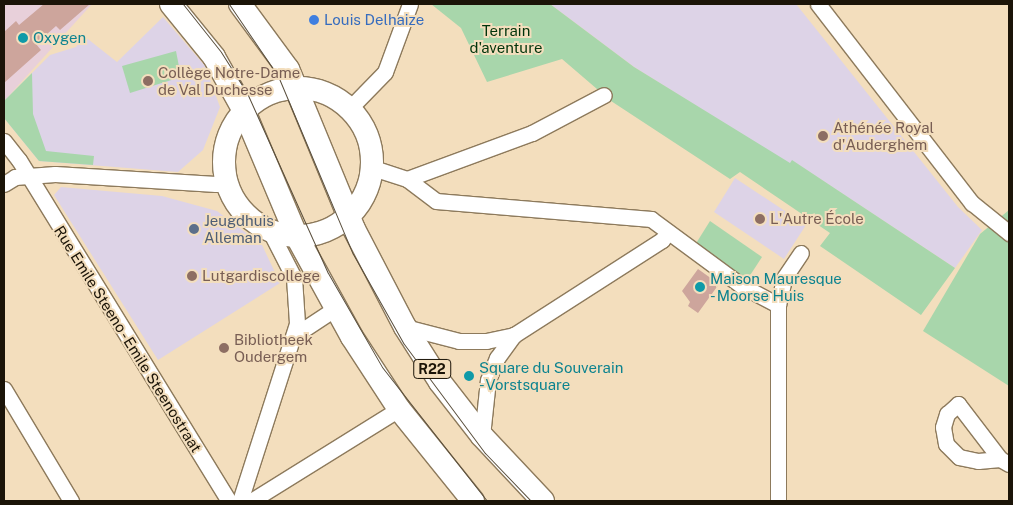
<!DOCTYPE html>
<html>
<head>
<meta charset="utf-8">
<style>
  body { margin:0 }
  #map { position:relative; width:1013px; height:505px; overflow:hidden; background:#f3debd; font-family:"Public Sans",sans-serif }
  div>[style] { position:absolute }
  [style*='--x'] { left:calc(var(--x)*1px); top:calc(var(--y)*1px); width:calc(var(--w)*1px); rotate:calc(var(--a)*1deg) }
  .commercial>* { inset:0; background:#e8d0da }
  .education>* { inset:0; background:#ddd3e7 }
  .green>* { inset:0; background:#a8d6ab }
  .building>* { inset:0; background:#cda59c }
  .roads { filter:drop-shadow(1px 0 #8d7a5c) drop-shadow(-1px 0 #8d7a5c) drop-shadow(0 1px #8d7a5c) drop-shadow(0 -1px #8d7a5c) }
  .street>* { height:15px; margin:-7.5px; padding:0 7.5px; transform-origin:7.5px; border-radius:7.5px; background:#fff }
  .primary>* { height:22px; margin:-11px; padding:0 11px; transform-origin:11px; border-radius:11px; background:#fff }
  .primary>.ring { margin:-11px; padding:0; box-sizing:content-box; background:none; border:22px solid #fff; border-radius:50% }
  .tram>* { height:1px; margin:-0.5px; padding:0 0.5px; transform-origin:0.5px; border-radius:0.5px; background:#594e3c }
  .dots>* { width:14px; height:14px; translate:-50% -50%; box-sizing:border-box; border:2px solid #f3debd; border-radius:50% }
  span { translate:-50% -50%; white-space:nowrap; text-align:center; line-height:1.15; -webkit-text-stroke:4px #f3debd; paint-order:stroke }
  .shield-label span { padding:1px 4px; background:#f3debd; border:1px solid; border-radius:4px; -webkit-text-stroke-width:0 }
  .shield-label { font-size:14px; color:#1b1408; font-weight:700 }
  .shop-label { font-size:15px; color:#366cbe }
  .left { translate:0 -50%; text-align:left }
  .park-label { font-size:15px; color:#00340b }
  .culture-label { font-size:15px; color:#0d838f }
  .education-label { font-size:15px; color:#785e54 }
  .service-label { font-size:15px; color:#4e5e75 }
  .street-label { font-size:15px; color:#1b1408 }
  .frame { position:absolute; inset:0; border:5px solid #1b1408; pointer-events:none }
</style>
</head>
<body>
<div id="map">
  <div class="commercial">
    <div style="clip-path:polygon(4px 4px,92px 4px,4px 101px)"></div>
  </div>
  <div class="education">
    <div style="clip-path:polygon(550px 4px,796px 4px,958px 207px,982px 230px,955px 268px,793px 161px,790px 164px,634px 67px)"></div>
    <div style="clip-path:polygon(163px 17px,205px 66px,220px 107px,203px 150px,178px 172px,39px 161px,4px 118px,4px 101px,50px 55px,76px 47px,84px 36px,117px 62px)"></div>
    <div style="clip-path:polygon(735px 178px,806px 225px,784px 259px,714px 212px)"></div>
    <div style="clip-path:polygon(61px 187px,162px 196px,217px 211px,262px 245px,280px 283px,158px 360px,54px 195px)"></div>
  </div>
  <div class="green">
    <div style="clip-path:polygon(431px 4px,550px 4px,634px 67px,790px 163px,792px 160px,955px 268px,921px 315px,820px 246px,830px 233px,740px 172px,730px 179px,611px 101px,562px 59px,487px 82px,461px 28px)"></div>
    <div style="clip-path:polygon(176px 51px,181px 77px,130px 93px,122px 66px)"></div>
    <div style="clip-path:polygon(32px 73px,33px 114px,46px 151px,94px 156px,93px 165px,39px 161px,4px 118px,4px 101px)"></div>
    <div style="clip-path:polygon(1009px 210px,1009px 386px,923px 331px,980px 234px)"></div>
    <div style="clip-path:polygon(710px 221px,762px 257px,747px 280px,695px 245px)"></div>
  </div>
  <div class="building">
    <div style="clip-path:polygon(44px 4px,90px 4px,60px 30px,56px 26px,36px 44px,41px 50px,4px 83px,4px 32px,16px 21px,19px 25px)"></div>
    <div style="clip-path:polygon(698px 269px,719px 284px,698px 313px,688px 306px,690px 302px,682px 291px)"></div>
  </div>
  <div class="roads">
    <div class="street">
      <div style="--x:818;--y:4;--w:252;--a:52.3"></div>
      <div style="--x:972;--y:203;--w:48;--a:39"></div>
      <div style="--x:350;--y:108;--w:50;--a:-45.8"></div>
      <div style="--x:385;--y:72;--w:72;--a:-69.8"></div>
      <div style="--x:4;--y:141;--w:24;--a:52"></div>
      <div style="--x:19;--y:160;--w:400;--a:58.4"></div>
      <div style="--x:373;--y:168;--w:36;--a:18"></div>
      <div style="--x:407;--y:179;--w:36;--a:37"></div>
      <div style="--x:436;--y:201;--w:216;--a:4.8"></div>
      <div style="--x:651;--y:219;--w:113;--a:36.4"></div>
      <div style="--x:742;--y:286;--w:41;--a:27.8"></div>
      <div style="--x:407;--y:179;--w:133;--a:-20.2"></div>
      <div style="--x:532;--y:133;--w:81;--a:-27.8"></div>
      <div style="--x:4;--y:184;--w:13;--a:-32"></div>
      <div style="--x:15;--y:177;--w:40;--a:-4.3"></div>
      <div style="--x:55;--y:174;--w:161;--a:3.6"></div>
      <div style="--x:216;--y:184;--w:10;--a:-17"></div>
      <div style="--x:405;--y:327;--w:56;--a:14.5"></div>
      <div style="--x:459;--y:341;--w:27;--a:0"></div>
      <div style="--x:486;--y:341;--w:29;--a:-12"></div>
      <div style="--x:514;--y:335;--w:176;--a:-32.7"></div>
      <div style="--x:662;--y:240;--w:10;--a:-53"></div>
      <div style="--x:295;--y:335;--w:49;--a:-33.4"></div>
      <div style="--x:4;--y:389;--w:131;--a:59.1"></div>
      <div style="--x:482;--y:436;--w:56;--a:-83.9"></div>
      <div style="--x:488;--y:380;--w:24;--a:-68"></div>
      <div style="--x:497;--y:358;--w:29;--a:-54"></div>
      <div style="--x:1000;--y:459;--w:22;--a:175"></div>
      <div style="--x:978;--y:461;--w:19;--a:-168"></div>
      <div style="--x:959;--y:457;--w:18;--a:-135"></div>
      <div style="--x:946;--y:444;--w:17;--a:-100"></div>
      <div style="--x:943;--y:427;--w:14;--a:-73"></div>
      <div style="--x:947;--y:414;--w:15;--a:-42"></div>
      <div style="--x:958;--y:404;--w:69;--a:52.6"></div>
      <div style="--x:1000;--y:459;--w:10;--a:29"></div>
      <div style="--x:240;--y:501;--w:187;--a:-72.2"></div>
      <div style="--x:297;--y:323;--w:45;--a:-93.8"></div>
      <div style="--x:294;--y:278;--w:53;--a:-117.1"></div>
      <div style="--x:251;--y:501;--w:174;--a:-31.9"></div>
      <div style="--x:778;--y:501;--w:196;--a:-90"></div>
      <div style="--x:778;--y:305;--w:28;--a:-77"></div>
      <div style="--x:784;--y:278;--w:30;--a:-56"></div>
    </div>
    <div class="primary">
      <div style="--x:171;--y:4;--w:68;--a:50.9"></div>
      <div style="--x:214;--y:57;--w:62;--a:60.9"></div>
      <div style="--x:244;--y:111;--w:137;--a:67.2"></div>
      <div style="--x:297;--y:237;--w:114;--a:61.2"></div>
      <div style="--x:352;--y:337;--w:86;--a:56.9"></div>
      <div style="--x:399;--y:409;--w:118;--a:51.2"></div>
      <div style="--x:240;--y:4;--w:81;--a:53.6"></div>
      <div style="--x:288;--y:69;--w:173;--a:67.6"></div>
      <div style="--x:354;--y:229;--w:110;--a:62.5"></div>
      <div style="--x:405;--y:327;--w:65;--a:57.5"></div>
      <div style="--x:440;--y:382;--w:68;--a:52.1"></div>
      <div style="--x:482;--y:436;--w:89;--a:46.8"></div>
      <div class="ring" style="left:224px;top:88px;width:126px;height:126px"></div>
    </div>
  </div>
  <div class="tram">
    <div style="--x:183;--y:4;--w:61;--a:51.6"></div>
    <div style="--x:221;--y:52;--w:49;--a:57.6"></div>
    <div style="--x:247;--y:93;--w:197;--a:65.8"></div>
    <div style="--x:328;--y:273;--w:108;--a:60.1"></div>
    <div style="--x:382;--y:367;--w:170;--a:51.9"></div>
    <div style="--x:229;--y:4;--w:87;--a:55.8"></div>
    <div style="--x:278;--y:76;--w:193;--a:67.2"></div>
    <div style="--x:353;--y:254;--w:103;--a:60.5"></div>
    <div style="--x:404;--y:344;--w:136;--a:53.4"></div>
    <div style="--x:485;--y:453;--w:66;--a:46.2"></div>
  </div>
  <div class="dots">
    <div style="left:314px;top:20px;background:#3f7fe0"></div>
    <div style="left:23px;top:38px;background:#0f9aa8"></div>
    <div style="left:148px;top:81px;background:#8d6e63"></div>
    <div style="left:823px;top:136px;background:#8d6e63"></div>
    <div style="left:760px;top:219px;background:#8d6e63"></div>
    <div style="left:194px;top:229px;background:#5c6f8a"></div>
    <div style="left:192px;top:276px;background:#8d6e63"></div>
    <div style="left:700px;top:287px;background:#0f9aa8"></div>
    <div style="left:224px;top:348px;background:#8d6e63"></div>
    <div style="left:469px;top:376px;background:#0f9aa8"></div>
  </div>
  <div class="shield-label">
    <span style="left:432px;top:369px">R22</span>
  </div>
  <div class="shop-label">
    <span class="left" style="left:324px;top:20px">Louis Delhaize</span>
  </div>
  <div class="park-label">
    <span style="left:506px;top:39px">Terrain<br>d'aventure</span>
  </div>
  <div class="culture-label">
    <span class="left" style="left:33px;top:38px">Oxygen</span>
    <span class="left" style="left:710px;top:287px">Maison Mauresque<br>- Moorse Huis</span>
    <span class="left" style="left:479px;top:376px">Square du Souverain<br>- Vorstsquare</span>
  </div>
  <div class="education-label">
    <span class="left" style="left:158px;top:81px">Collège Notre-Dame<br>de Val Duchesse</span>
    <span class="left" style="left:833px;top:136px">Athénée Royal<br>d'Auderghem</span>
    <span class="left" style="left:770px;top:219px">L'Autre École</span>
    <span class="left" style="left:202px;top:276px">Lutgardiscollege</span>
    <span class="left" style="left:234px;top:348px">Bibliotheek<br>Oudergem</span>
  </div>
  <div class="service-label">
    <span class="left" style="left:204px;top:229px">Jeugdhuis<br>Alleman</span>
  </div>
  <div class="street-label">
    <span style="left:128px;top:339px;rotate:58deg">Rue Emile Steeno - Emile Steenostraat</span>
  </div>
  <div class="frame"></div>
</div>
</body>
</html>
